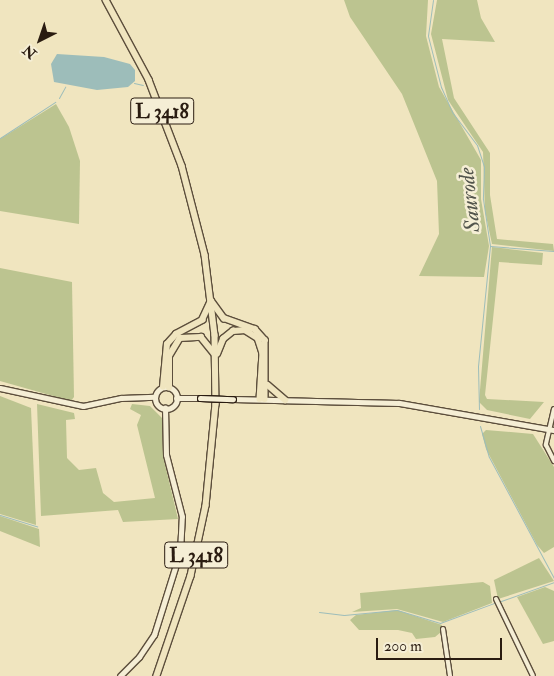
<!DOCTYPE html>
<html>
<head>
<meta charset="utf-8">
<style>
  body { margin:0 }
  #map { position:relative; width:554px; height:676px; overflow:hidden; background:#f0e5bf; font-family:"IM FELL Double Pica",serif }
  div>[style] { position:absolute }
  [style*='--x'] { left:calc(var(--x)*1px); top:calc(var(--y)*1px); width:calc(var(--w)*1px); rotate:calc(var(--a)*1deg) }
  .green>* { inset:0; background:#bcc490 }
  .water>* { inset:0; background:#9dbdba }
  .stream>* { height:1px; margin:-0.5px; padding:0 0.5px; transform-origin:0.5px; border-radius:0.5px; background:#9dbdba }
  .roads { filter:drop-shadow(1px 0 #5c4e3c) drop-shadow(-1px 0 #5c4e3c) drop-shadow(0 1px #5c4e3c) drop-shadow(0 -1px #5c4e3c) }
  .minor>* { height:4px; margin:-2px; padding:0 2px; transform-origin:2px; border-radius:2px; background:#f5eed5 }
  .tertiary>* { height:4.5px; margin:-2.25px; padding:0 2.25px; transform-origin:2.25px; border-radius:2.25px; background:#f5eed5 }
  .secondary>* { height:5px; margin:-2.5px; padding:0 2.5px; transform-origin:2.5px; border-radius:2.5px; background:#f5eed5 }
  .secondary>.ring { margin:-2.5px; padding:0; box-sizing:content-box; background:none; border:5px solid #f5eed5; border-radius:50% }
  .primary>* { height:5.5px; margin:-2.75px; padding:0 2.75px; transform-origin:2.75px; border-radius:2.75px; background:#f0e5bf }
  .bridges { filter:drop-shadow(1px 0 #2a1c11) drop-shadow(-1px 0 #2a1c11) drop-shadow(0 1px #2a1c11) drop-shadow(0 -1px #2a1c11) }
  .secondary-bridge>* { height:5px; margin:-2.5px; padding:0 2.5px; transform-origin:2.5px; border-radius:2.5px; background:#f5eed5 }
  span { translate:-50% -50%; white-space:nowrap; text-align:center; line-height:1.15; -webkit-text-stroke:5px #f5eed5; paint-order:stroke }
  .shield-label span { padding:1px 4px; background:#f5eed5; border:1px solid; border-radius:4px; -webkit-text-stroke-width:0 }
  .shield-label { font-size:20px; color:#2a1c11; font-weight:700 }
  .water-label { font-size:22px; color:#52544c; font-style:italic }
  .north { position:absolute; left:15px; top:15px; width:50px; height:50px; -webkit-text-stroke:4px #f5eed5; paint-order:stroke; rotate:221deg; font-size:14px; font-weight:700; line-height:20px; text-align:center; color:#2a1c11 }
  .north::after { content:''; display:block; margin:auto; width:18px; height:22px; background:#2a1c11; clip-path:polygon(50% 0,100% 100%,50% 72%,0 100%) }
  .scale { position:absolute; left:376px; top:638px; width:126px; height:22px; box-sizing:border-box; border:2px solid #2a1c11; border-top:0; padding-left:6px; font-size:15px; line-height:18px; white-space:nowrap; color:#2a1c11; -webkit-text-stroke:4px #f5eed5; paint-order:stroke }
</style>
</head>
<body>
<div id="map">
  <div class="green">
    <div style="clip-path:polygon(344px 0,428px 0,426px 36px,439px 87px,481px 160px,481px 199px,489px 246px,484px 277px,419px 276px,439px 234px,437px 181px,402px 94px,350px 17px)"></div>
    <div style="clip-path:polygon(437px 0,477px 0,481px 18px,495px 42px,442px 39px,454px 98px,490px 153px,490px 195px,497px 239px,553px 244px,554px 251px,492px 244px,485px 211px,483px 152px,448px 100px,431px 34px)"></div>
    <div style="clip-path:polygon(56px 104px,69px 127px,80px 161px,79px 224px,0 211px,0 139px)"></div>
    <div style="clip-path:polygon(492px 247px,543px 253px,542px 265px,499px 262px,485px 395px,487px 399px,544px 402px,530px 419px,487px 410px,479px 402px)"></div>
    <div style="clip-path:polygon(0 268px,72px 282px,74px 397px,71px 401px,0 381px)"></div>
    <div style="clip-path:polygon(0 396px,31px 408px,36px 525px,0 514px)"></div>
    <div style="clip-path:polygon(37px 404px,74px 413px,75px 419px,66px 420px,67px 458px,79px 470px,96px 468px,103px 493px,114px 502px,155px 498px,137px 425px,141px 415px,130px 409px,132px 404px,150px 406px,162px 418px,163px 456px,178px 519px,123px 522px,118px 510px,41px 516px)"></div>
    <div style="clip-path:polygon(486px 430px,533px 434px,554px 467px,554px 547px,544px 553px,537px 545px,486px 449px,482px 434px)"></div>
    <div style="clip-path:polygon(0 516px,39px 529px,40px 547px,0 531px)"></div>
    <div style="clip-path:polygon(539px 558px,554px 581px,498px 599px,494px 580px)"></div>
    <div style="clip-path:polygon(483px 582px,490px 586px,492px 603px,443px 622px,397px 609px,352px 612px,361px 608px,360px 593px)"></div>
    <div style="clip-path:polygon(545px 587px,554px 591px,554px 641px,543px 644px,517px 597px)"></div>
    <div style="clip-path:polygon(397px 610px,442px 625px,441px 632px,435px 637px,416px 639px,412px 633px,398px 630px,359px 630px,350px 620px,356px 615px)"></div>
  </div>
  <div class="water">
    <div style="clip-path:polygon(57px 54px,104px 57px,130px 64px,135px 70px,135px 81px,128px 87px,97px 90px,54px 82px,51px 64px)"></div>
  </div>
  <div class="stream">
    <div style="--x:433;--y:0;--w:36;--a:98"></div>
    <div style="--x:428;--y:36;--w:53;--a:75.7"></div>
    <div style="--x:441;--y:87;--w:27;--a:66"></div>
    <div style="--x:452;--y:112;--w:41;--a:52.9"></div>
    <div style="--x:477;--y:145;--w:23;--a:72"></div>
    <div style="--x:484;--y:167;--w:32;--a:92"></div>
    <div style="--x:483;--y:199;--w:48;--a:81.5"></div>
    <div style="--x:490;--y:246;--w:121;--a:95.7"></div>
    <div style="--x:478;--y:366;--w:43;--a:88.7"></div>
    <div style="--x:134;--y:83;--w:9;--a:13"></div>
    <div style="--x:59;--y:98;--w:13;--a:-61"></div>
    <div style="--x:0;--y:138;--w:66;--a:-33.2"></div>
    <div style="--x:490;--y:246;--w:64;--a:4.5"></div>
    <div style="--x:480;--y:426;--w:32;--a:74"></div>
    <div style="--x:489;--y:457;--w:137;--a:61.8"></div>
    <div style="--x:0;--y:515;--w:39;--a:17"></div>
    <div style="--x:501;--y:601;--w:56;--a:-19.7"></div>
    <div style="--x:319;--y:612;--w:25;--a:7"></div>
    <div style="--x:344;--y:615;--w:53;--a:-5.4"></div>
    <div style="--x:397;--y:610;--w:45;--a:16.8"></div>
    <div style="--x:440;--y:623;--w:58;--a:-20.3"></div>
  </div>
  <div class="roads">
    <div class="minor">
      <div style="--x:554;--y:409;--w:37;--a:103"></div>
      <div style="--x:546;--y:445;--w:18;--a:63"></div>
      <div style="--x:496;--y:599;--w:85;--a:64.3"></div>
      <div style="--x:443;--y:629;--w:48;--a:81.5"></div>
    </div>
    <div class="tertiary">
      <div style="--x:120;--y:676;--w:27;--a:-45"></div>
      <div style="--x:139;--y:657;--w:27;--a:-56"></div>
      <div style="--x:154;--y:635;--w:87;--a:-72.6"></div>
      <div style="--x:180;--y:552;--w:35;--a:-87"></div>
      <div style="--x:182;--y:517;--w:64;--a:-104.5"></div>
      <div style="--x:166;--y:455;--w:47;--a:-91.2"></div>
    </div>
    <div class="secondary">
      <div class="ring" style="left:155px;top:387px;width:17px;height:17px"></div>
      <div style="--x:0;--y:388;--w:85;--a:12.2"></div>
      <div style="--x:83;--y:406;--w:39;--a:-12"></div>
      <div style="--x:121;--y:398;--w:34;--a:-2"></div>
      <div style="--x:176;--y:398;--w:24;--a:0"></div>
      <div style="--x:233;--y:399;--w:166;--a:1.4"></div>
      <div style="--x:399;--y:403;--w:157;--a:9.9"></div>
    </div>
    <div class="primary">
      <div style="--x:106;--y:0;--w:91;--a:61.7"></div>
      <div style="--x:149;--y:80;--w:92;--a:69"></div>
      <div style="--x:182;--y:166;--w:92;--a:75.5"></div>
      <div style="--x:205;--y:255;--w:81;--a:82.9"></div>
      <div style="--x:215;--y:335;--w:69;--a:89.2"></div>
      <div style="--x:216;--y:404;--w:102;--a:95.6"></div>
      <div style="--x:206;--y:506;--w:72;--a:102.1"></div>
      <div style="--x:191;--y:576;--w:106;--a:108.8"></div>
      <div style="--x:213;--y:303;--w:19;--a:54"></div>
      <div style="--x:224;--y:318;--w:33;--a:20"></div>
      <div style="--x:255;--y:329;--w:15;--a:48"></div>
      <div style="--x:265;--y:340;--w:59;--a:90"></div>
      <div style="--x:217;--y:354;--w:16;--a:-68"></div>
      <div style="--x:223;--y:339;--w:13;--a:-39"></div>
      <div style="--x:233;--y:331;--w:12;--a:-5"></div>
      <div style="--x:245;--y:330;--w:15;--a:32"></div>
      <div style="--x:258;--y:338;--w:16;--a:72"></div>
      <div style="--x:263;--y:353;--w:46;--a:93.7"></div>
      <div style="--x:268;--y:385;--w:23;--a:41"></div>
      <div style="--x:163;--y:387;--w:43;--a:-84.7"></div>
      <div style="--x:167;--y:344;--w:13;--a:-48"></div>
      <div style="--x:176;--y:334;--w:30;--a:-28"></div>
      <div style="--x:202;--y:320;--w:21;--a:-65"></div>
      <div style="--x:169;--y:388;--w:32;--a:-90"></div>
      <div style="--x:169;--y:356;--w:21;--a:-59"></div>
      <div style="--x:180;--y:338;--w:21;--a:-3"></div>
      <div style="--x:201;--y:337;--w:22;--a:51"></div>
    </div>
  </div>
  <div class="bridges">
    <div class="secondary-bridge">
      <div style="--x:200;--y:398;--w:33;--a:2"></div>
    </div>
  </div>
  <div class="shield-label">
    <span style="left:162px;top:111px">L 3418</span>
    <span style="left:196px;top:555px">L 3418</span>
  </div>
  <div class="water-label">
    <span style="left:470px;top:200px;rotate:-96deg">Saurode</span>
  </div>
  <div class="north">N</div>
  <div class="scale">200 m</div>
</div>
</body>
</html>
